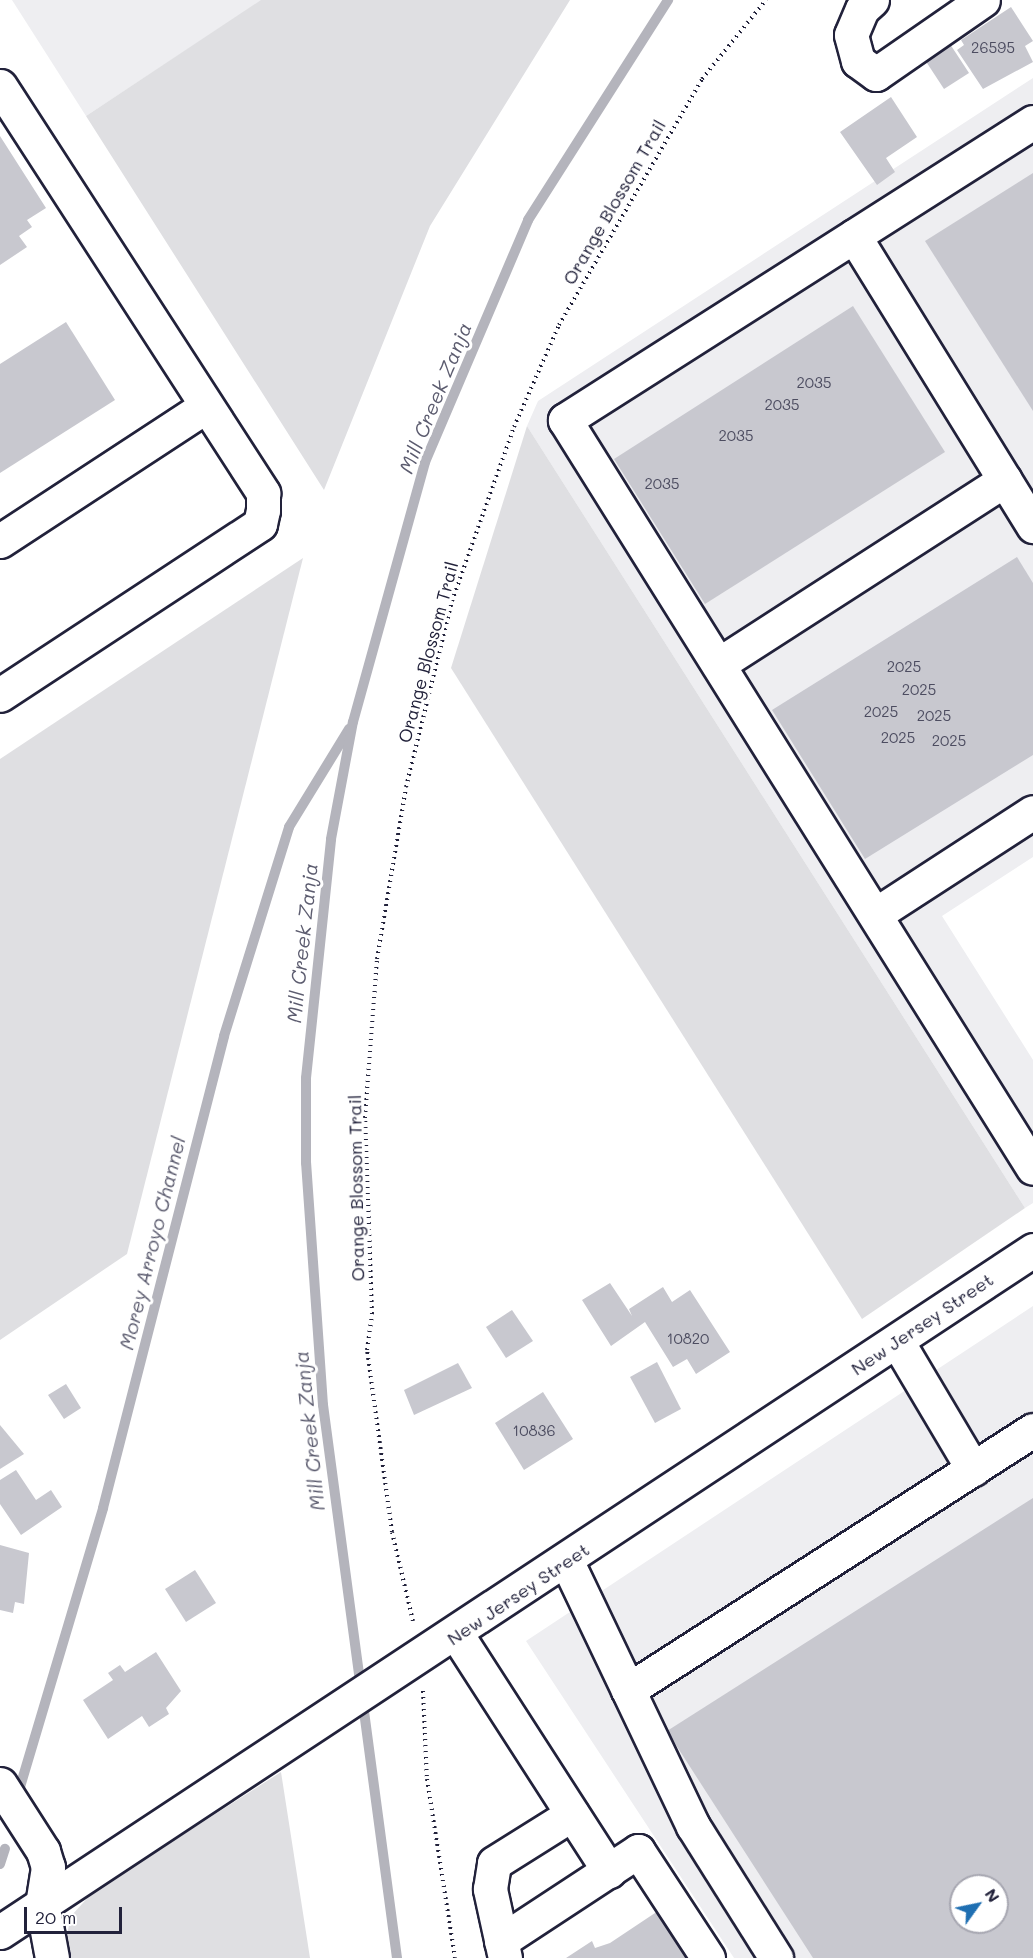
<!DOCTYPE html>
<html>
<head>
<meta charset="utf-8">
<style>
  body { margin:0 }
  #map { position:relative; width:1033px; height:1958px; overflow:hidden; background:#fff; font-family:Mali,sans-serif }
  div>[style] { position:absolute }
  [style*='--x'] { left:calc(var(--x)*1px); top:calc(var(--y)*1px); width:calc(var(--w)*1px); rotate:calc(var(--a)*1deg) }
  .built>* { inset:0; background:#eeeef1 }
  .green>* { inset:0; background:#dfdfe2 }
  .stream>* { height:10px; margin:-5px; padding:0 5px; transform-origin:5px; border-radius:5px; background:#b4b4bc }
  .building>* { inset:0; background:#c8c8cf }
  .path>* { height:4px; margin-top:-2px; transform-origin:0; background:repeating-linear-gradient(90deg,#22223b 0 1.5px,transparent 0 6px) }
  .roads { filter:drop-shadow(2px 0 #22223b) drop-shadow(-2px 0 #22223b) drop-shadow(0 2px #22223b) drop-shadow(0 -2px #22223b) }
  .minor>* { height:33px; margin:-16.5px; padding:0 16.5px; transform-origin:16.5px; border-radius:16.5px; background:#fff }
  span { translate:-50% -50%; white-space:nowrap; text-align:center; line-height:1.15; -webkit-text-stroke:6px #fff; paint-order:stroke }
  .number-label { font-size:15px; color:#4c4c60 }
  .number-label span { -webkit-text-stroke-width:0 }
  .street-label { font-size:18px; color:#22223b }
  .water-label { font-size:20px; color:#5c5c6f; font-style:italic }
  .north { position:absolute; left:949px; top:1874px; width:60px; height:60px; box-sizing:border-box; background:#fff; border:2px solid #a7a7b1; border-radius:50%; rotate:57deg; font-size:16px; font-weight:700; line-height:24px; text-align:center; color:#22223b }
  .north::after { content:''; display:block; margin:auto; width:21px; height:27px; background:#1f6fb2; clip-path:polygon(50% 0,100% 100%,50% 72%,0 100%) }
  .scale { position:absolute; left:24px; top:1907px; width:98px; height:27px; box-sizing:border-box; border:3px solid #22223b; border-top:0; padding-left:8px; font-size:18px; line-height:21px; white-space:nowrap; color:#22223b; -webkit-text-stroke:4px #fff; paint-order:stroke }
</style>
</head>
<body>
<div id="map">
  <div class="built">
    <div style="clip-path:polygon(12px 0,262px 0,86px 116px)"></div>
    <div style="clip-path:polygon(1033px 78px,1033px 857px,942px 916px,1033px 1060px,1033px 1203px,1025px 1208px,527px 426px,538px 401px)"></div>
    <div style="clip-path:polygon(evenodd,1033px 1306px,1033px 1958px,734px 1958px,526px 1641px,1033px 1306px,961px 1886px,997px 1886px,997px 1922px,961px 1922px,961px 1886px)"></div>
  </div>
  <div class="green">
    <div style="clip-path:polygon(261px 0,570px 0,430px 226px,324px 490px,86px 116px)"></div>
    <div style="clip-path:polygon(527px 426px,1025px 1208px,862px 1319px,451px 668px)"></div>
    <div style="clip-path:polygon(303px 558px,127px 1254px,0 1340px,0 759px)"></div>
    <div style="clip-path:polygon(281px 1772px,310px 1958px,70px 1958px,66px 1939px,71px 1916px,93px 1892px)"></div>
  </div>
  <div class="stream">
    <div style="--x:20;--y:1787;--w:291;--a:-73.4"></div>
    <div style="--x:103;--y:1508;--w:487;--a:-75.6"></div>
    <div style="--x:224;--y:1036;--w:219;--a:-72.7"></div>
    <div style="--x:289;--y:827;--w:115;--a:-58.5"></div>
    <div style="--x:0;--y:1864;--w:16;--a:-72"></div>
    <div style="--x:397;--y:1958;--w:558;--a:-97.62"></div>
    <div style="--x:323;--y:1405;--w:243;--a:-94"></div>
    <div style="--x:306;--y:1163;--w:85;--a:-90"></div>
    <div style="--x:306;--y:1078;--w:240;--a:-84"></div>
    <div style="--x:331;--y:839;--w:119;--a:-79.4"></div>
    <div style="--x:353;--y:722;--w:270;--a:-74.5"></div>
    <div style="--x:425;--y:462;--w:263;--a:-66.9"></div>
    <div style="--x:528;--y:220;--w:261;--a:-57.5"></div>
  </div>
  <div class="building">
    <div style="clip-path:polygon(1011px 7px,1033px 41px,1025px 46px,1033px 62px,983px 89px,957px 50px,964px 45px,961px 40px)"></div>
    <div style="clip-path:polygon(950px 44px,969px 73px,944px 89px,925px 60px)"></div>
    <div style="clip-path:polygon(891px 97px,917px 137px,886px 158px,895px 172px,877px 185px,840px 132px)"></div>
    <div style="clip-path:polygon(0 136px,46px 208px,27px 220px,32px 227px,19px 236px,27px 247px,0 265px)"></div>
    <div style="clip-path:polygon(1033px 173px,1033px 411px,925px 241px)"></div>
    <div style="clip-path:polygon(853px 306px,945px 452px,705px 604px,614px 459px)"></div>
    <div style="clip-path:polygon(66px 322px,115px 400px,0 473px,0 364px)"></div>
    <div style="clip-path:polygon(1017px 557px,1033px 583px,1033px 755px,865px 859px,772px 710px)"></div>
    <div style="clip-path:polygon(610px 1283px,632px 1316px,629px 1309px,663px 1287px,672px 1302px,690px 1290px,730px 1352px,696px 1374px,687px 1359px,673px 1367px,645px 1322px,611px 1346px,582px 1300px)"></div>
    <div style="clip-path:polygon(512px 1310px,533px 1341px,506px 1358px,486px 1327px)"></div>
    <div style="clip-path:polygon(657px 1362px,681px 1409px,655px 1423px,630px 1377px)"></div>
    <div style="clip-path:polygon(458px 1363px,472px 1388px,414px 1415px,404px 1390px)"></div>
    <div style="clip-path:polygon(66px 1384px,81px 1408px,64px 1419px,48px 1395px)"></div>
    <div style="clip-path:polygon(543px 1392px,573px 1439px,524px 1470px,495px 1423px)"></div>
    <div style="clip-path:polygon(0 1425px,24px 1454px,0 1469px)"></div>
    <div style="clip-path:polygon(16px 1470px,36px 1500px,51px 1490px,62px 1507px,21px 1535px,0 1504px,0 1480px)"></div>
    <div style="clip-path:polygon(evenodd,1033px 1498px,1033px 1958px,813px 1958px,667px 1731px,1033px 1498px,961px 1886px,997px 1886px,997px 1922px,961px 1922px,961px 1886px)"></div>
    <div style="clip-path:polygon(0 1545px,29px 1553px,24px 1604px,15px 1602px,13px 1613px,0 1610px)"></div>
    <div style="clip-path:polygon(195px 1570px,216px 1603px,186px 1622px,165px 1589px)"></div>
    <div style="clip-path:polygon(156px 1652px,181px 1691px,166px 1708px,169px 1714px,149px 1727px,142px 1716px,108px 1739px,83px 1700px,113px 1680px,108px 1673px,120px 1665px,125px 1672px)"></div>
    <div style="clip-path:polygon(658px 1911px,689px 1958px,566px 1958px,592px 1941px,595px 1948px,610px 1943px)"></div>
  </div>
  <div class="path">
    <div style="--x:413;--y:1621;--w:91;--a:-103.3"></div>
    <div style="--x:392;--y:1532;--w:184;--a:-97.8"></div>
    <div style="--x:367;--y:1350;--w:36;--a:-82"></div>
    <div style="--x:372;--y:1314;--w:196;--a:-92"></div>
    <div style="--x:365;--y:1118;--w:159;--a:-85.7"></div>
    <div style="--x:377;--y:959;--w:174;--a:-80.4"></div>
    <div style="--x:406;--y:787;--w:192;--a:-76.1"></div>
    <div style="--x:452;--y:601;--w:185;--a:-70.4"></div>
    <div style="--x:514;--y:427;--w:111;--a:-66.2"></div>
    <div style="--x:559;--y:325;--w:285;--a:-59.8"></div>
    <div style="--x:702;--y:79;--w:102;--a:-51"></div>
    <div style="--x:423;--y:1691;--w:88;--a:87.4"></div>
    <div style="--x:427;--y:1779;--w:181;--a:81.1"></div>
  </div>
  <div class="roads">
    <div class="minor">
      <div style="--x:872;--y:0;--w:13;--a:138"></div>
      <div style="--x:862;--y:9;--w:28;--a:113"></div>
      <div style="--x:851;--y:35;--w:27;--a:75"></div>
      <div style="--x:858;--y:61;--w:22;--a:36"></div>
      <div style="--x:876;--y:74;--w:130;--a:-34.7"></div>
      <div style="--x:0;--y:86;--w:485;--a:57.1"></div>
      <div style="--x:263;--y:493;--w:17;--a:90"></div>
      <div style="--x:263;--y:510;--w:14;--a:102"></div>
      <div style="--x:260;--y:524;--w:311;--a:146.7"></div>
      <div style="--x:1033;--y:122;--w:555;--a:147.51"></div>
      <div style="--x:565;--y:420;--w:882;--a:57.97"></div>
      <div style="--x:854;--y:236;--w:341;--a:58.3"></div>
      <div style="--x:0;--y:541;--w:246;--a:-33.2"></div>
      <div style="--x:719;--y:664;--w:340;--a:-32.8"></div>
      <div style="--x:876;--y:914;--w:187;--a:-33"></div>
      <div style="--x:897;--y:1341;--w:149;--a:59.3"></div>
      <div style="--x:567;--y:1562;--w:293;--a:64.5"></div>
      <div style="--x:693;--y:1826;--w:156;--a:57.8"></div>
      <div style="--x:457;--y:1635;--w:281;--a:57.2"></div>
      <div style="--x:628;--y:1690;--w:481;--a:-32.7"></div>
      <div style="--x:0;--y:1784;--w:80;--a:57.3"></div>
      <div style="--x:43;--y:1851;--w:17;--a:73"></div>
      <div style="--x:48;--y:1867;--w:37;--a:99"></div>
      <div style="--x:42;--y:1904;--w:55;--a:79.5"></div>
      <div style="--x:0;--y:1932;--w:1238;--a:-33.43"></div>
      <div style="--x:501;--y:1941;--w:164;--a:-33.3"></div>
      <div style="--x:638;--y:1851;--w:128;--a:56.8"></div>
      <div style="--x:505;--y:1958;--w:71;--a:-102.3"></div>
      <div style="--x:490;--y:1889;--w:26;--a:-81"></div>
      <div style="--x:494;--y:1863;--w:92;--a:-32.1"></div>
    </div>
  </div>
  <div class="number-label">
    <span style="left:993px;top:48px">26595</span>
    <span style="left:814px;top:383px">2035</span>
    <span style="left:782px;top:405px">2035</span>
    <span style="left:736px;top:436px">2035</span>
    <span style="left:662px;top:484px">2035</span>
    <span style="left:904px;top:667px">2025</span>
    <span style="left:919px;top:690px">2025</span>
    <span style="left:881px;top:712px">2025</span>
    <span style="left:934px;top:716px">2025</span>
    <span style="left:898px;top:738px">2025</span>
    <span style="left:949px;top:741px">2025</span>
    <span style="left:688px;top:1339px">10820</span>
    <span style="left:534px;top:1431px">10836</span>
  </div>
  <div class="street-label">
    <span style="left:614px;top:202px;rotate:-60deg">Orange Blossom Trail</span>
    <span style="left:428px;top:652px;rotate:-75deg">Orange Blossom Trail</span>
    <span style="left:356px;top:1188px;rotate:-91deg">Orange Blossom Trail</span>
    <span style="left:922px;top:1324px;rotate:-34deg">New Jersey Street</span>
    <span style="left:518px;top:1594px;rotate:-34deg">New Jersey Street</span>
  </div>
  <div class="water-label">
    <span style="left:435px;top:398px;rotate:-68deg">Mill Creek Zanja</span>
    <span style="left:302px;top:943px;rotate:-84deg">Mill Creek Zanja</span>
    <span style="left:152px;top:1243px;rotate:-76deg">Morey Arroyo Channel</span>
    <span style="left:309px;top:1431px;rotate:-96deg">Mill Creek Zanja</span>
  </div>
  <div class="north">N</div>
  <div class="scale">20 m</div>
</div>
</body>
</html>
